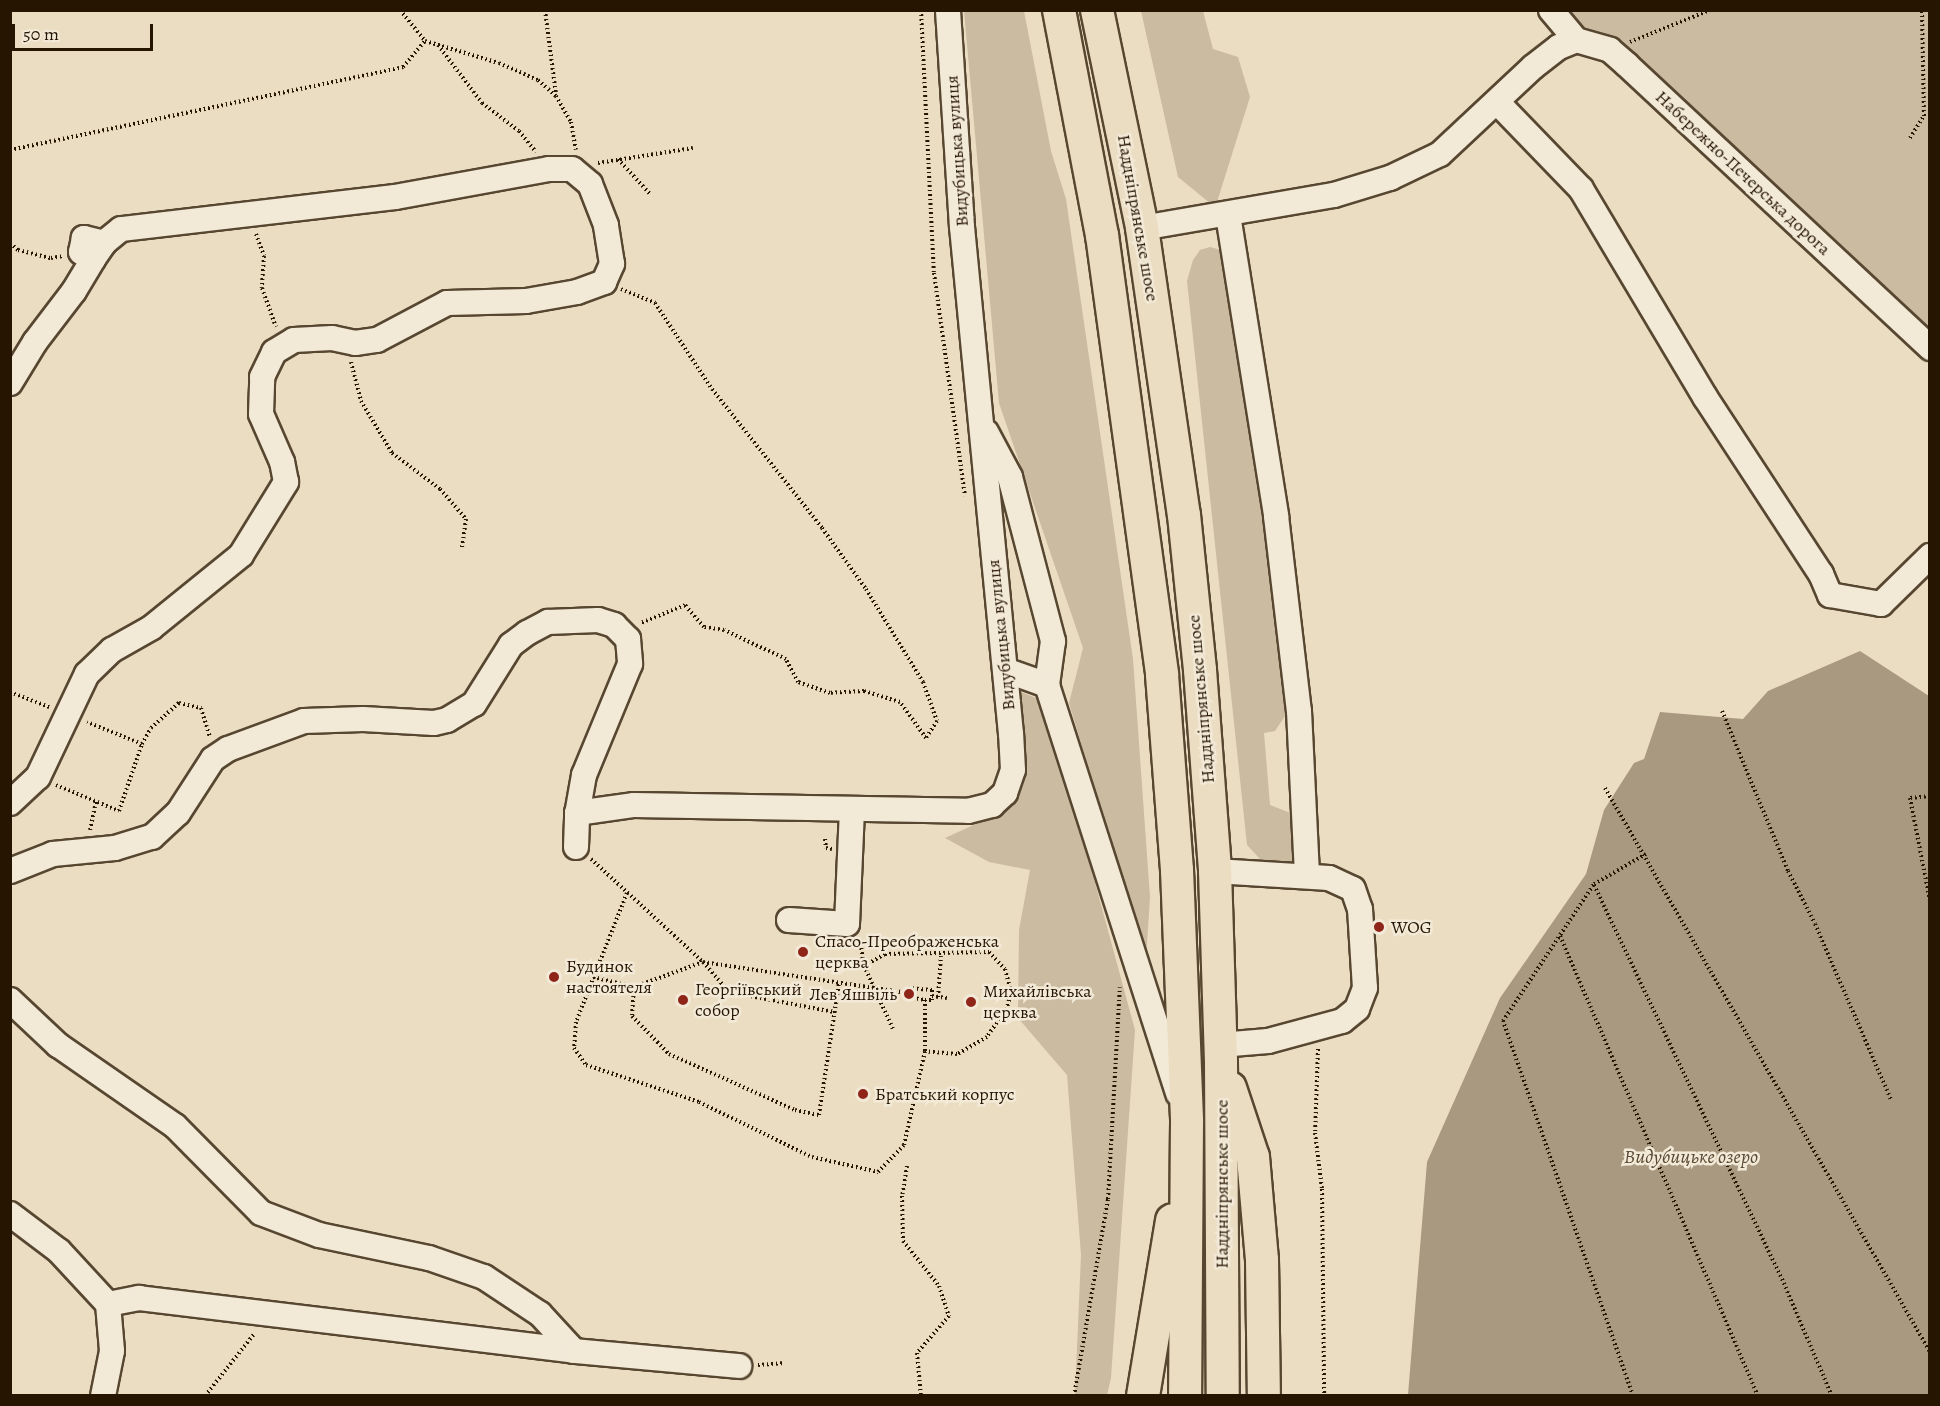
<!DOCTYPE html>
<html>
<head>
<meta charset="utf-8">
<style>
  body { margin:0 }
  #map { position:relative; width:1940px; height:1406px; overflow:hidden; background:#ebddc2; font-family:Alegreya,serif }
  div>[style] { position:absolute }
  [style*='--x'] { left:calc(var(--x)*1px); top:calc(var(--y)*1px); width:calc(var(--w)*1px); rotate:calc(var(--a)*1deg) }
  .green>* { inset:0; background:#cabba1 }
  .water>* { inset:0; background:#a89980 }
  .path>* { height:4px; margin-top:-2px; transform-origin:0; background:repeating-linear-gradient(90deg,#261501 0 1.5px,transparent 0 4.5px) }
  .roads { filter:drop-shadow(2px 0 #574731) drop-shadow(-2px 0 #574731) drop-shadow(0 2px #574731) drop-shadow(0 -2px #574731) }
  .minor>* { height:24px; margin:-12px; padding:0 12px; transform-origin:12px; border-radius:12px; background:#f2e9d7 }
  .major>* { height:32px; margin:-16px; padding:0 16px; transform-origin:16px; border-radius:16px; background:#ebddc2 }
  .dots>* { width:16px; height:16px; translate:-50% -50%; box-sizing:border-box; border:3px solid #f2e9d7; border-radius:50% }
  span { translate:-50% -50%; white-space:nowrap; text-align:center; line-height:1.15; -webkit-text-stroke:5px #f2e9d7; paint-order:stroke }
  .street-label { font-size:18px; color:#261501 }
  .poi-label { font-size:18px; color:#261501 }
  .left { translate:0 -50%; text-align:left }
  .right { translate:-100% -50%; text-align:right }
  .water-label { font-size:20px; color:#5a4a34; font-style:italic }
  .frame { position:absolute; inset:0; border:12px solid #261501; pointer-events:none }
  .scale { position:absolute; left:12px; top:24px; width:141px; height:27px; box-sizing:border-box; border:3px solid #261501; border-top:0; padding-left:8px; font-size:18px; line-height:21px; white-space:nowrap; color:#261501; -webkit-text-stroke:4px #f2e9d7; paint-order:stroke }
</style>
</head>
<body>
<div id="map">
  <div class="green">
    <div style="clip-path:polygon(964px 11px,1024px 11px,1051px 151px,1066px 199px,1133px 659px,1150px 897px,1146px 960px,1069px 703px,1083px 648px,999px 403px)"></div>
    <div style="clip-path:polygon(1141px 11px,1203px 11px,1213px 49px,1238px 57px,1250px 97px,1217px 202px,1211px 204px,1178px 177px)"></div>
    <div style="clip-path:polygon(1552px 11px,1929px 11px,1929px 348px)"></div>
    <div style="clip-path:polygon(1210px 247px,1221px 250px,1227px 260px,1239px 328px,1289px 710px,1275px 731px,1264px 733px,1270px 805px,1293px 814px,1301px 860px,1294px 864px,1262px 861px,1247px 845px,1187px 281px,1193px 260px,1200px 250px)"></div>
    <div style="clip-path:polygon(1021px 692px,1046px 702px,1135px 1030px,1111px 1378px,1107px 1395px,1075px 1395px,1081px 1255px,1067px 1075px,1018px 1018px,1019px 930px,1030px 870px,989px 862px,945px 838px,1007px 810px,1022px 776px,1015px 704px)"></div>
  </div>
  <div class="water">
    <div style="clip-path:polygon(1860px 651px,1929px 696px,1929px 1395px,1408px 1395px,1427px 1162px,1500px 998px,1586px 874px,1604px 810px,1634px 763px,1644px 759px,1660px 712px,1743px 719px,1768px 691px)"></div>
  </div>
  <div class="path">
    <div style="--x:400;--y:10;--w:40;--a:51"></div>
    <div style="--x:425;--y:41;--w:77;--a:16.6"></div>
    <div style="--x:499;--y:63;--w:43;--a:23.6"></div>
    <div style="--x:538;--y:80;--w:24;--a:42"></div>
    <div style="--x:556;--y:96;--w:30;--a:60"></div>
    <div style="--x:571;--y:122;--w:28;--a:80"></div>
    <div style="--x:545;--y:10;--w:86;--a:82.6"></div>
    <div style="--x:921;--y:10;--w:263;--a:87.2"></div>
    <div style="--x:934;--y:273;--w:225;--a:82.1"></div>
    <div style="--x:1630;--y:42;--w:86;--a:-21.8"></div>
    <div style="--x:438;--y:45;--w:73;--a:52.8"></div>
    <div style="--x:482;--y:103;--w:46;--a:37.1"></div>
    <div style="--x:519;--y:131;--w:27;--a:51"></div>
    <div style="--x:1910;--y:138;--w:26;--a:-58"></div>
    <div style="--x:1924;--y:116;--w:106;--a:-91.1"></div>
    <div style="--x:10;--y:150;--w:402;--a:-11.9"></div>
    <div style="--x:403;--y:67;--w:34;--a:-50"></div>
    <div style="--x:618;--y:159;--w:47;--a:47.6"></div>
    <div style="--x:598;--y:163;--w:96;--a:-9"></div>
    <div style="--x:256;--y:234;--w:23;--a:70"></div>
    <div style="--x:264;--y:256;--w:32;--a:94"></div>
    <div style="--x:262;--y:288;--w:41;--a:70.3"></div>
    <div style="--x:10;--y:243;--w:11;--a:41"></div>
    <div style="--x:18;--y:250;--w:34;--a:14"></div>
    <div style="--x:51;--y:258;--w:12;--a:-9"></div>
    <div style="--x:621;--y:289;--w:37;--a:22"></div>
    <div style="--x:655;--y:303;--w:103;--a:56.5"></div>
    <div style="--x:712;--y:389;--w:177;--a:51.6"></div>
    <div style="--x:822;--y:528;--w:75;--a:54.2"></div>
    <div style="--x:866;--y:589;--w:109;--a:58.5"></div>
    <div style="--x:923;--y:682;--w:41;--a:70.3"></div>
    <div style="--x:937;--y:721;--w:20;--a:123"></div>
    <div style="--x:926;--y:738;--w:44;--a:-125.8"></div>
    <div style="--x:900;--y:702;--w:38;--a:-163"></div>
    <div style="--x:864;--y:691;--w:34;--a:177"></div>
    <div style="--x:830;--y:693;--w:34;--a:-161"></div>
    <div style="--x:798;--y:682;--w:26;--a:-118"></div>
    <div style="--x:786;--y:659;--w:68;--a:-154.9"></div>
    <div style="--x:724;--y:630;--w:20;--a:-171"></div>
    <div style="--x:704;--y:627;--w:29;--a:-131"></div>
    <div style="--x:685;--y:605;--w:48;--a:157.8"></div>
    <div style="--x:351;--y:362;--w:40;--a:75.6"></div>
    <div style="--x:361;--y:401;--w:61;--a:59.2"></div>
    <div style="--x:392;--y:453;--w:60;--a:36.9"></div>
    <div style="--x:440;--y:489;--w:40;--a:49"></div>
    <div style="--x:466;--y:519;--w:29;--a:98"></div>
    <div style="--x:10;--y:692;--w:42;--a:21"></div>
    <div style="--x:1722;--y:711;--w:173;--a:67.6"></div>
    <div style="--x:1788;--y:871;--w:59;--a:63"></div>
    <div style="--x:1815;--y:924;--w:192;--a:66.6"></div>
    <div style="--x:142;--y:744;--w:18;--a:-61"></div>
    <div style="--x:151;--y:728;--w:38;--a:-42"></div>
    <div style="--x:179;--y:703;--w:23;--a:13"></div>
    <div style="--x:201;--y:708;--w:31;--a:73"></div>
    <div style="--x:56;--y:785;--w:68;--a:22.4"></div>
    <div style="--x:119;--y:811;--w:71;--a:-71.1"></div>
    <div style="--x:142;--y:744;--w:59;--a:-158.2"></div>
    <div style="--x:1605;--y:788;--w:651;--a:60.05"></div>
    <div style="--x:1930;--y:796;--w:20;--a:174"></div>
    <div style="--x:1910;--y:798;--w:105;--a:79"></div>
    <div style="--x:90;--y:830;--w:30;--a:-78"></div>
    <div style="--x:825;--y:839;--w:9;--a:84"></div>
    <div style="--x:826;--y:848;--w:6;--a:9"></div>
    <div style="--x:591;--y:859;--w:152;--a:42.6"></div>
    <div style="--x:703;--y:962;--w:207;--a:8.6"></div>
    <div style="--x:908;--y:993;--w:5;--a:-90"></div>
    <div style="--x:908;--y:988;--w:24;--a:5"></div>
    <div style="--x:932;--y:990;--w:6;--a:90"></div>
    <div style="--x:932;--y:996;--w:15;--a:8"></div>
    <div style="--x:1594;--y:885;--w:437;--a:64.5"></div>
    <div style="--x:1782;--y:1279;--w:127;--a:66.9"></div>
    <div style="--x:627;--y:893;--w:139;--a:111.6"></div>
    <div style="--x:576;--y:1022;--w:26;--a:94"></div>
    <div style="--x:574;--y:1048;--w:21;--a:55"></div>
    <div style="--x:586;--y:1065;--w:119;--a:18.1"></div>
    <div style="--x:699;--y:1102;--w:126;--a:26"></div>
    <div style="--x:812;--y:1157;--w:68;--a:12.8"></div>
    <div style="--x:878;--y:1172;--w:37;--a:-46"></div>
    <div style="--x:904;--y:1145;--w:96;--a:-77.4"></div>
    <div style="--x:1560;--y:936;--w:501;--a:66.71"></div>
    <div style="--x:860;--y:939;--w:27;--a:82"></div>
    <div style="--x:864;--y:966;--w:69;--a:65.3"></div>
    <div style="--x:864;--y:966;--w:24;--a:-30"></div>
    <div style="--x:885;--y:954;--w:104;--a:-1.1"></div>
    <div style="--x:989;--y:952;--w:23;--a:47"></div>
    <div style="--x:1005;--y:969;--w:23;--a:75"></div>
    <div style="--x:1011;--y:991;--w:17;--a:103"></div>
    <div style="--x:1007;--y:1008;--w:35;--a:125"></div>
    <div style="--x:987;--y:1037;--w:34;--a:150"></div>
    <div style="--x:957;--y:1054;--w:32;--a:-175"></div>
    <div style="--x:925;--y:1051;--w:51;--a:-90"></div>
    <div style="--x:593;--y:977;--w:42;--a:13.7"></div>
    <div style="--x:634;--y:987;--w:73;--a:-19.9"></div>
    <div style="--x:703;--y:962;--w:40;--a:49"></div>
    <div style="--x:729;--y:992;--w:107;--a:10.8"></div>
    <div style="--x:634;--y:987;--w:29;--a:94"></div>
    <div style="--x:632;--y:1016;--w:53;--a:45.8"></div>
    <div style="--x:669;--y:1054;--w:138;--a:24"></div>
    <div style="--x:795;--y:1110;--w:25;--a:12"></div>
    <div style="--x:819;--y:1115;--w:134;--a:-81.4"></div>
    <div style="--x:908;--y:993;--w:4;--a:90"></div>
    <div style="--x:908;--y:997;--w:17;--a:10"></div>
    <div style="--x:925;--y:1000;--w:7;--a:0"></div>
    <div style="--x:932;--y:1000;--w:4;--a:-90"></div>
    <div style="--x:938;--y:997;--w:41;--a:-85.8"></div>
    <div style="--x:1318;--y:1049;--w:84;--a:92"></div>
    <div style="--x:1315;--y:1133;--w:56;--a:82.9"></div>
    <div style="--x:1322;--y:1189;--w:207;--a:89.4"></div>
    <div style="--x:907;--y:1166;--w:30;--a:99"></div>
    <div style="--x:902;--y:1196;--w:45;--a:88.7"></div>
    <div style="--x:903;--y:1241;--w:58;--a:51.3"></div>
    <div style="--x:939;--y:1286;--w:32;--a:72"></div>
    <div style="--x:949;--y:1316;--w:49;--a:130.9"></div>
    <div style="--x:917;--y:1353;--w:43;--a:84.7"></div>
    <div style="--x:758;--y:1365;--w:27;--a:-4"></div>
    <div style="--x:205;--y:1396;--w:80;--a:-51.6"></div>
    <div style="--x:1074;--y:1396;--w:200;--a:-80.2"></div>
    <div style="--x:1108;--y:1199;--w:212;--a:-86.8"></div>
    <div style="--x:1633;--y:1396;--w:397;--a:-109.1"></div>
    <div style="--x:1503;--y:1021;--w:164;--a:-56.4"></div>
    <div style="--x:1594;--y:884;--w:60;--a:-30"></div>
  </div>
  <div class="roads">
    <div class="minor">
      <div style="--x:1551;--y:10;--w:39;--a:50"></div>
      <div style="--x:1576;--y:40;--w:35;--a:16"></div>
      <div style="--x:1610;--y:50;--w:23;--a:41"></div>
      <div style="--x:1627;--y:65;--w:415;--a:43"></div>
      <div style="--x:1497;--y:102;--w:121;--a:46"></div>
      <div style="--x:1581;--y:189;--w:242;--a:59.2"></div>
      <div style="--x:1705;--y:397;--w:212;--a:56.8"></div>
      <div style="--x:1821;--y:574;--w:23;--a:67"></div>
      <div style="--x:1830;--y:595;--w:52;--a:10"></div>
      <div style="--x:1881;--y:604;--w:69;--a:-44.4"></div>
      <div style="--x:1228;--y:215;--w:305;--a:80.9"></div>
      <div style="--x:1276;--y:516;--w:196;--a:83.3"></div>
      <div style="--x:1299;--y:711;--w:165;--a:87.2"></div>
      <div style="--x:1142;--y:228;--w:195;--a:-9.8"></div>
      <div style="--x:1334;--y:195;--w:59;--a:-16.9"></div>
      <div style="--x:1390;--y:178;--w:55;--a:-25.6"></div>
      <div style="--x:1440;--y:154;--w:127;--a:-43.1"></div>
      <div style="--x:1533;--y:67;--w:33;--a:-38"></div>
      <div style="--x:1559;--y:47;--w:18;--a:-22"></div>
      <div style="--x:10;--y:383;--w:48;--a:-58.6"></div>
      <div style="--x:35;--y:342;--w:64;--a:-52.6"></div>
      <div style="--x:74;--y:291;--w:37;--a:-59"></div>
      <div style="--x:93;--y:259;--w:19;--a:-55"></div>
      <div style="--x:104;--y:243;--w:21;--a:-166"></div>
      <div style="--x:84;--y:238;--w:14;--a:102"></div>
      <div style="--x:81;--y:252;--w:14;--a:30"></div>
      <div style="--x:986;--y:432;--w:51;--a:61.9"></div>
      <div style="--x:1010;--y:477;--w:170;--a:75.3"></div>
      <div style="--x:1053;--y:641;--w:44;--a:97.8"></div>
      <div style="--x:1005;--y:670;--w:45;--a:19.7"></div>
      <div style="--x:1047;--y:685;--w:429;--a:72.2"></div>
      <div style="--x:10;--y:803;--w:38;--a:-43"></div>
      <div style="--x:38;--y:777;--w:114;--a:-64.6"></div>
      <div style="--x:87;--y:674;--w:35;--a:-44"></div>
      <div style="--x:112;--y:650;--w:45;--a:-29.4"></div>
      <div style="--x:151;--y:628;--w:116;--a:-39"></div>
      <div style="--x:241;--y:555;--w:86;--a:-58.3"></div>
      <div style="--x:286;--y:482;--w:20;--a:-101"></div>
      <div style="--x:282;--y:462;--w:52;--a:-113.6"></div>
      <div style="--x:261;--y:414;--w:37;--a:-88"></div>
      <div style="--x:262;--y:377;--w:28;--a:-64"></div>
      <div style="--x:274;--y:352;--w:23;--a:-31"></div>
      <div style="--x:294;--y:340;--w:38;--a:-3"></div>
      <div style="--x:332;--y:338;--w:24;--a:12"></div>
      <div style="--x:355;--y:343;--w:22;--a:-8"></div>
      <div style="--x:377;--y:340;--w:79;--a:-27.9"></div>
      <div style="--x:447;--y:303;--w:79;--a:-1.5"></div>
      <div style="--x:526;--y:301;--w:52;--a:-10"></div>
      <div style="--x:577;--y:292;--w:29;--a:-20"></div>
      <div style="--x:604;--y:282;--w:20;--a:-66"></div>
      <div style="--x:612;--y:264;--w:39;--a:-99"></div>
      <div style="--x:606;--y:225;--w:44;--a:-111.3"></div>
      <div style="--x:590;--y:184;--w:23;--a:-140"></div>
      <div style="--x:572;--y:169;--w:23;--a:180"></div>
      <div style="--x:549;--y:169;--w:157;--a:169.7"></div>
      <div style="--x:395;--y:197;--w:276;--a:173.3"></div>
      <div style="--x:121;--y:229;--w:22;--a:141"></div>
      <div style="--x:576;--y:847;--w:34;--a:-88"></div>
      <div style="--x:577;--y:813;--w:58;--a:-8"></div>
      <div style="--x:634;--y:805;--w:334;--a:1"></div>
      <div style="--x:968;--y:811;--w:25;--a:-14"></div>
      <div style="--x:992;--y:805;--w:18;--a:-43"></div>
      <div style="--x:1005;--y:793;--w:24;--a:-71"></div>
      <div style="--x:1013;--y:770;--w:36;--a:-93"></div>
      <div style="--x:1011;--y:734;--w:509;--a:-95.52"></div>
      <div style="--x:962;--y:227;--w:217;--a:-93.7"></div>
      <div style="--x:10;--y:871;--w:46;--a:-21.6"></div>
      <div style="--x:53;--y:854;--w:62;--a:-5.5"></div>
      <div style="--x:115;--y:848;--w:39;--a:-17"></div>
      <div style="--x:152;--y:837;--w:35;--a:-43"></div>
      <div style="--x:178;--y:813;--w:64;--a:-57.1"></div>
      <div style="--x:213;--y:759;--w:18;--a:-34"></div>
      <div style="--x:228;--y:749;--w:81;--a:-20.2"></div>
      <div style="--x:304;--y:721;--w:59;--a:-1.9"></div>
      <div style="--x:363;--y:719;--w:71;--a:3.2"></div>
      <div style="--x:434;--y:723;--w:13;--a:-13"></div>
      <div style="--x:447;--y:720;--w:31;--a:-31"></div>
      <div style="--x:474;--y:704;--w:70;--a:-57.9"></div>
      <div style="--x:511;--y:645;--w:20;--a:-37"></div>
      <div style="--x:527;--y:633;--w:24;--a:-28"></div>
      <div style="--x:548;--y:622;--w:50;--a:-2.3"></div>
      <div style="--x:598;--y:620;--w:17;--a:17"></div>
      <div style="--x:614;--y:625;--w:20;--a:45"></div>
      <div style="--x:628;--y:639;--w:25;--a:85"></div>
      <div style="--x:630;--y:664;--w:120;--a:112.5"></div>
      <div style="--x:584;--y:775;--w:39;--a:100"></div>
      <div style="--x:1215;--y:871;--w:114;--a:3.5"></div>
      <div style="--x:1329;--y:878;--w:26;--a:25"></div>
      <div style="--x:1353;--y:889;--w:21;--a:71"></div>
      <div style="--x:1360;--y:909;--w:79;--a:86.4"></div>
      <div style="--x:1365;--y:988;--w:22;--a:111"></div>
      <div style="--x:1357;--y:1009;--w:19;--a:141"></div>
      <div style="--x:1342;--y:1021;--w:77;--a:164.9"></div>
      <div style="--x:1268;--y:1041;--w:48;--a:175.2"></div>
      <div style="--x:789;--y:920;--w:58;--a:3.9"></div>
      <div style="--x:847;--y:924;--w:115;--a:-87.5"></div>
      <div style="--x:10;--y:1000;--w:66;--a:43.2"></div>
      <div style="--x:58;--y:1045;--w:142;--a:34.7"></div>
      <div style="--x:175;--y:1126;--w:122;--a:45.3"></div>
      <div style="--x:261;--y:1213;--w:62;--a:20.8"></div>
      <div style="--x:319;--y:1235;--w:112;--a:11.8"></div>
      <div style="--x:429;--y:1258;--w:58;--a:19.1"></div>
      <div style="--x:484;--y:1277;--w:67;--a:33.5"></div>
      <div style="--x:540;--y:1314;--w:50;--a:47.4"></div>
      <div style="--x:10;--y:1214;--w:61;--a:37.1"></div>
      <div style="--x:59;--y:1251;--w:72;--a:47.2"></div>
      <div style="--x:108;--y:1304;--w:47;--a:85.1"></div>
      <div style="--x:112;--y:1351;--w:46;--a:101.3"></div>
      <div style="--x:108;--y:1304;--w:32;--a:-11"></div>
      <div style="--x:139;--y:1298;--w:438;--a:6.9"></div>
      <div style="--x:574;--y:1351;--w:166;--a:5.2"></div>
    </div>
    <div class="major">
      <div style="--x:1059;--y:10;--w:229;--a:79.2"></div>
      <div style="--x:1102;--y:235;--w:444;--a:82.2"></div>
      <div style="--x:1162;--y:675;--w:196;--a:85.6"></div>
      <div style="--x:1177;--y:870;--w:252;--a:87.7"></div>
      <div style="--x:1187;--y:1122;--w:274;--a:90.4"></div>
      <div style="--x:1097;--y:10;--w:223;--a:78.3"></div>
      <div style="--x:1142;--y:228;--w:290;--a:81.7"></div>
      <div style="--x:1184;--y:515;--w:156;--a:84.1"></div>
      <div style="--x:1200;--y:670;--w:202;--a:85.7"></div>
      <div style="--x:1215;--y:871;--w:190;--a:88.2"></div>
      <div style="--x:1221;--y:1061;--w:335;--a:89.7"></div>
      <div style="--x:1230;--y:1088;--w:73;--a:71.6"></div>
      <div style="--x:1253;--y:1157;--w:103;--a:85"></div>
      <div style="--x:1262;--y:1260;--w:136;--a:89.2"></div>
      <div style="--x:1143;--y:1396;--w:178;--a:-80.6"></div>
    </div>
  </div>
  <div class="dots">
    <div style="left:1379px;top:927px;background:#8f2418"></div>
    <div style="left:803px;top:952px;background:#8f2418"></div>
    <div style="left:554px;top:977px;background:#8f2418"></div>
    <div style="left:909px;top:994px;background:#8f2418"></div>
    <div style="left:683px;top:1000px;background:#8f2418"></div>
    <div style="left:971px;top:1002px;background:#8f2418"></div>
    <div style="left:863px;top:1094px;background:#8f2418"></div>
  </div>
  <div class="street-label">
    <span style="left:957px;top:151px;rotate:-94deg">Видубицька вулиця</span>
    <span style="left:1743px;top:173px;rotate:43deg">Набережно-Печерська дорога</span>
    <span style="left:1138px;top:218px;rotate:80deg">Наддніпрянське шосе</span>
    <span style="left:1001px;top:635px;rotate:-96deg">Видубицька вулиця</span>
    <span style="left:1201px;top:699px;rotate:-95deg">Наддніпрянське шосе</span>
    <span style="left:1222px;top:1184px;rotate:-90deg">Наддніпрянське шосе</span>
  </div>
  <div class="poi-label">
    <span class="left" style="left:1391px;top:927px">WOG</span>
    <span class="left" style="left:815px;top:952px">Спасо-Преображенська<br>церква</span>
    <span class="left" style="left:566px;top:977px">Будинок<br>настоятеля</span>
    <span class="left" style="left:695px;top:1000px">Георгіївський<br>собор</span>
    <span class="left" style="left:983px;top:1002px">Михайлівська<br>церква</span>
    <span class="right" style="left:897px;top:994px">Лев Яшвіль</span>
    <span class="left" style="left:875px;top:1094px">Братський корпус</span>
  </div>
  <div class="water-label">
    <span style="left:1691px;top:1156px">Видубицьке озеро</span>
  </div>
  <div class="frame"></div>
  <div class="scale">50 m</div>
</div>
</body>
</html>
